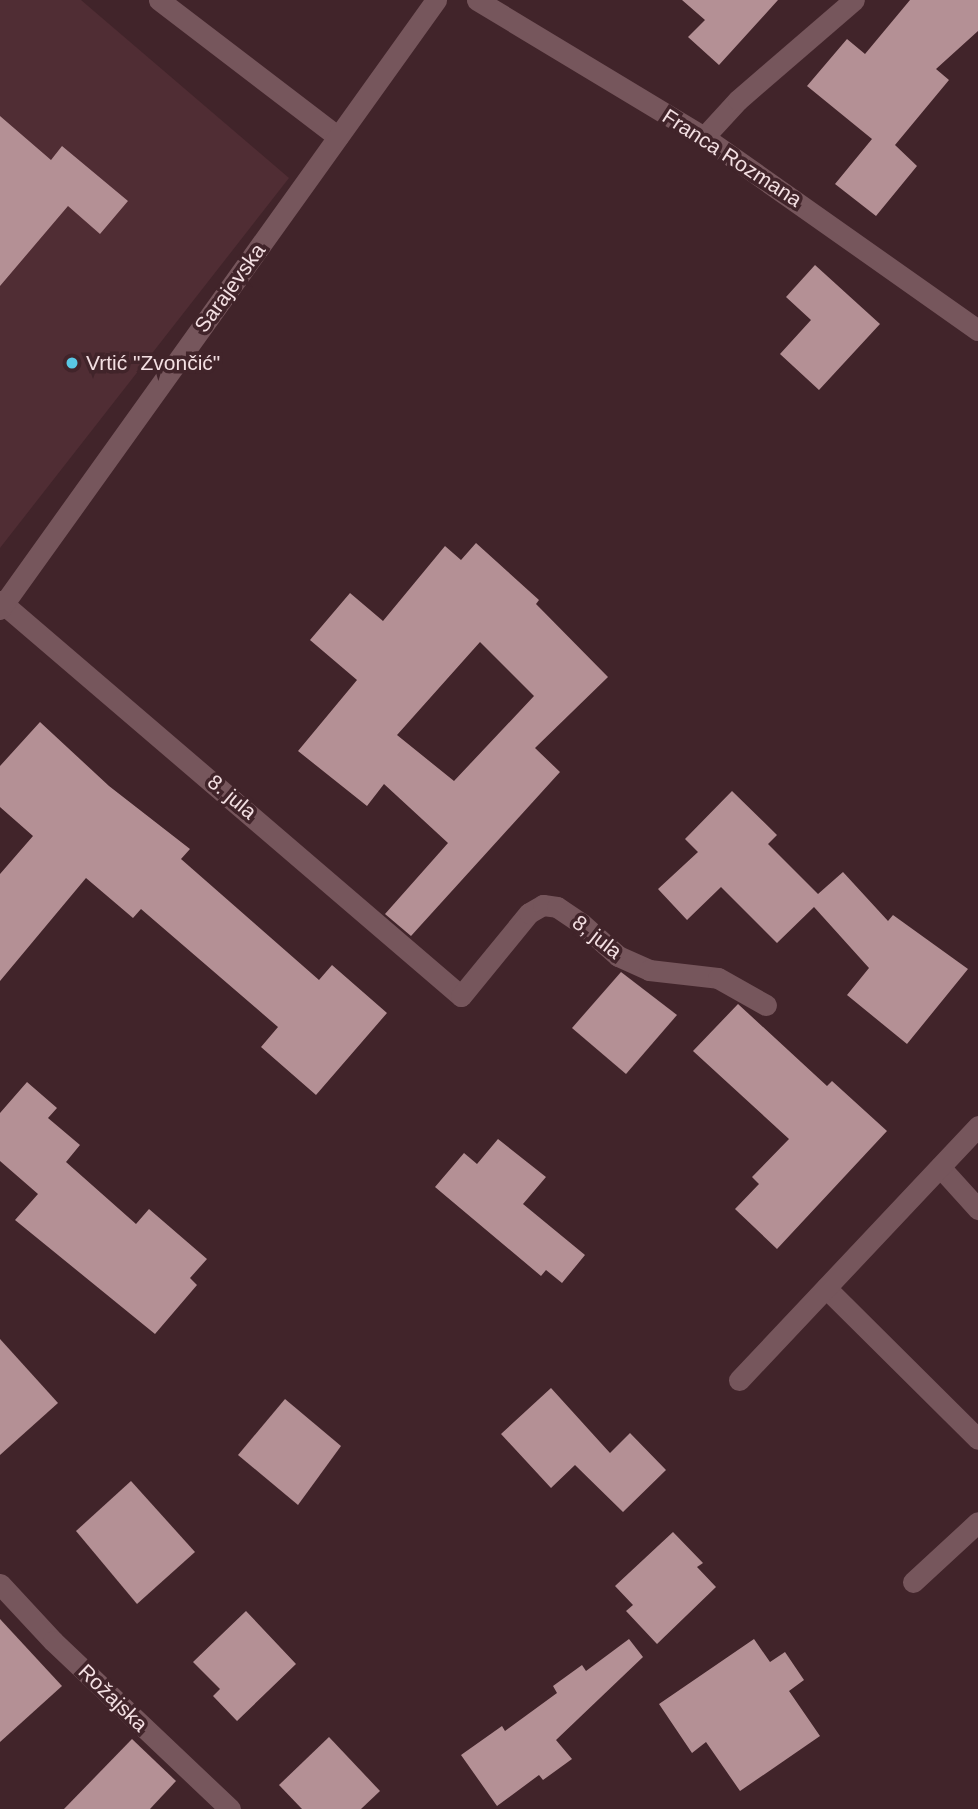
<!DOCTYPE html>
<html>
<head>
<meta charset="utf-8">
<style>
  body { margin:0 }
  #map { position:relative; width:978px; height:1809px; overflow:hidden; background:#41242a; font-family:Arial,sans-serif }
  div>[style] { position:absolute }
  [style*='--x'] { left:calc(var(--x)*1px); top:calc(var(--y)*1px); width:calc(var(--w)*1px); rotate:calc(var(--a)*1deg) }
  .built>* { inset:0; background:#502d34 }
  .building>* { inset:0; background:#b49095 }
  .minor>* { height:21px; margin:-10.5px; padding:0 10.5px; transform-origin:10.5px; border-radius:10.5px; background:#76565c }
  .dots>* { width:19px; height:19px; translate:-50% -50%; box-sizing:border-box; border:4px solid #41242a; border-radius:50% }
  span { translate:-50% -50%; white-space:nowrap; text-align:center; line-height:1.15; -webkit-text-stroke:7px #41242a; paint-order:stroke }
  .street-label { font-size:21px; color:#f3dfe2 }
  .poi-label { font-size:21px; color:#f3dfe2 }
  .left { translate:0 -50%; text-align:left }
</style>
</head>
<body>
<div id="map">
  <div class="built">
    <div style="clip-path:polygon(0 0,81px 0,289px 178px,0 548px)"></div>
  </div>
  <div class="building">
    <div style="clip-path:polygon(682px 0,778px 0,719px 65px,688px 37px,705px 20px)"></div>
    <div style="clip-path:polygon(910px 0,978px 0,978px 31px,936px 69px,949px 80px,895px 145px,917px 166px,876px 216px,835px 184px,872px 139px,807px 86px,847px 39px,865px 54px)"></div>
    <div style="clip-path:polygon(0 116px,51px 160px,62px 146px,128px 201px,100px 234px,68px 206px,0 286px)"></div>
    <div style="clip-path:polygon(815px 265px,880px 324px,819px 390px,780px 354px,811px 320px,786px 297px)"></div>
    <div style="clip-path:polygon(evenodd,476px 543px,539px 600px,536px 604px,608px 677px,535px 748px,560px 772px,411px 936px,385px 914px,448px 843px,384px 784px,367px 806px,298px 751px,357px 680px,310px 640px,350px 593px,383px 621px,445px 546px,461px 560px,476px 543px,480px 642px,534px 696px,454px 781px,397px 735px,480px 642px)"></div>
    <div style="clip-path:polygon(40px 722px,109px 786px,190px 849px,181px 859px,319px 980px,332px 965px,387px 1013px,316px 1095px,261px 1047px,278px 1027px,141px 909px,133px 918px,86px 878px,0 981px,0 874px,33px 836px,0 807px,0 766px)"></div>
    <div style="clip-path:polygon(732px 791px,777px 835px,768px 844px,818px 894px,843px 872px,888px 921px,893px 915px,968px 969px,907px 1044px,847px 995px,869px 968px,814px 907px,777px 943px,721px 887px,687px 920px,658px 889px,698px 852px,685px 839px)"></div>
    <div style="clip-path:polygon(621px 972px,677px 1015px,626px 1074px,572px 1028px)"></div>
    <div style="clip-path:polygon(738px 1004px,827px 1086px,832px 1081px,887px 1131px,777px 1249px,735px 1209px,759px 1184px,752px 1177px,789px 1139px,693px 1051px)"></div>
    <div style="clip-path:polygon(27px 1082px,57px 1108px,48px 1118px,80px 1145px,66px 1162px,136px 1224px,149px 1209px,207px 1259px,190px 1278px,197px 1285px,155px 1334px,15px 1220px,38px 1194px,0 1161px,0 1113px)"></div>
    <div style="clip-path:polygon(498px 1139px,546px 1177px,523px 1204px,585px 1255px,562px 1283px,546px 1270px,541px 1276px,435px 1187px,464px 1153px,477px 1164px)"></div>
    <div style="clip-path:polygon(0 1339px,58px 1403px,0 1455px)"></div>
    <div style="clip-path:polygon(551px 1388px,610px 1453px,630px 1433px,666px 1470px,623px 1512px,575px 1465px,551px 1488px,501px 1434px)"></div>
    <div style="clip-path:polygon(285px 1399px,341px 1446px,298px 1505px,238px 1455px)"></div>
    <div style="clip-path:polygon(131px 1481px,195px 1552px,137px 1604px,76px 1531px)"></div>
    <div style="clip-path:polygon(673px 1532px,703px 1563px,697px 1567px,716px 1587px,657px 1644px,626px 1611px,633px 1605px,615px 1586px)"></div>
    <div style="clip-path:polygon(246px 1611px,296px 1664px,237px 1721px,213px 1696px,220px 1689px,193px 1662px)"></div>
    <div style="clip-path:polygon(0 1619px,62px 1686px,0 1742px)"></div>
    <div style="clip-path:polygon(629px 1639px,643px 1657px,556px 1740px,572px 1759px,543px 1780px,539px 1775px,497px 1806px,461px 1755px,502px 1726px,505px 1731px,557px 1693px,553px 1686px,582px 1665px,586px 1671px)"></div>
    <div style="clip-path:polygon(754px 1639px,770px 1662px,785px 1652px,804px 1680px,789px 1691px,820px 1736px,740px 1791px,706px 1742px,692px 1753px,659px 1704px)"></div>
    <div style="clip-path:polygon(329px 1737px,380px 1791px,361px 1809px,302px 1809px,279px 1785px)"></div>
    <div style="clip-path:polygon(132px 1739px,176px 1781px,150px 1809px,64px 1809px)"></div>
  </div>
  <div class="minor">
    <div style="--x:159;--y:0;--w:225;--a:37.4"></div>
    <div style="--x:477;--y:0;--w:265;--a:31.1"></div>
    <div style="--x:704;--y:137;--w:335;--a:35.2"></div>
    <div style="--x:704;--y:137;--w:50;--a:-47.4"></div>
    <div style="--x:738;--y:100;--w:153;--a:-40.8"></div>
    <div style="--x:0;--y:601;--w:607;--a:40.59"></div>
    <div style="--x:461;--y:996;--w:107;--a:-50.7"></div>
    <div style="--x:529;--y:913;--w:16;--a:-30"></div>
    <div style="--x:543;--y:905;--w:14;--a:8"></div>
    <div style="--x:557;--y:907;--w:29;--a:34"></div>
    <div style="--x:581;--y:923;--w:50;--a:41.7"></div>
    <div style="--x:618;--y:956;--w:34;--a:24"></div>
    <div style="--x:649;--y:970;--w:69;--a:6.6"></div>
    <div style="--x:718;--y:978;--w:55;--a:29.4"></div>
    <div style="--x:0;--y:609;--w:749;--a:-54.4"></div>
    <div style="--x:940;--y:1167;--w:57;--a:47.9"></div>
    <div style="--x:826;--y:1288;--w:214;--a:44.8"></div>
    <div style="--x:739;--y:1380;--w:349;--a:-46.7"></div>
    <div style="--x:913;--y:1582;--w:88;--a:-42.7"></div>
    <div style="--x:0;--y:1584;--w:78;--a:47.1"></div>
    <div style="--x:53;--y:1641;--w:244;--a:43.5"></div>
  </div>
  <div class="dots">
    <div style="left:72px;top:363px;background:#59c8e5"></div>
  </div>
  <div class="street-label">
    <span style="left:732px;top:158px;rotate:33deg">Franca Rozmana</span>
    <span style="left:230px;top:288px;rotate:-54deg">Sarajevska</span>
    <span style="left:232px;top:797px;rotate:40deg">8. jula</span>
    <span style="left:597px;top:937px;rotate:38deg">8, jula</span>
    <span style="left:113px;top:1698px;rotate:44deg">Rožajska</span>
  </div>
  <div class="poi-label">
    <span class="left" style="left:86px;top:363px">Vrtić "Zvončić"</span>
  </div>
</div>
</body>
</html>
